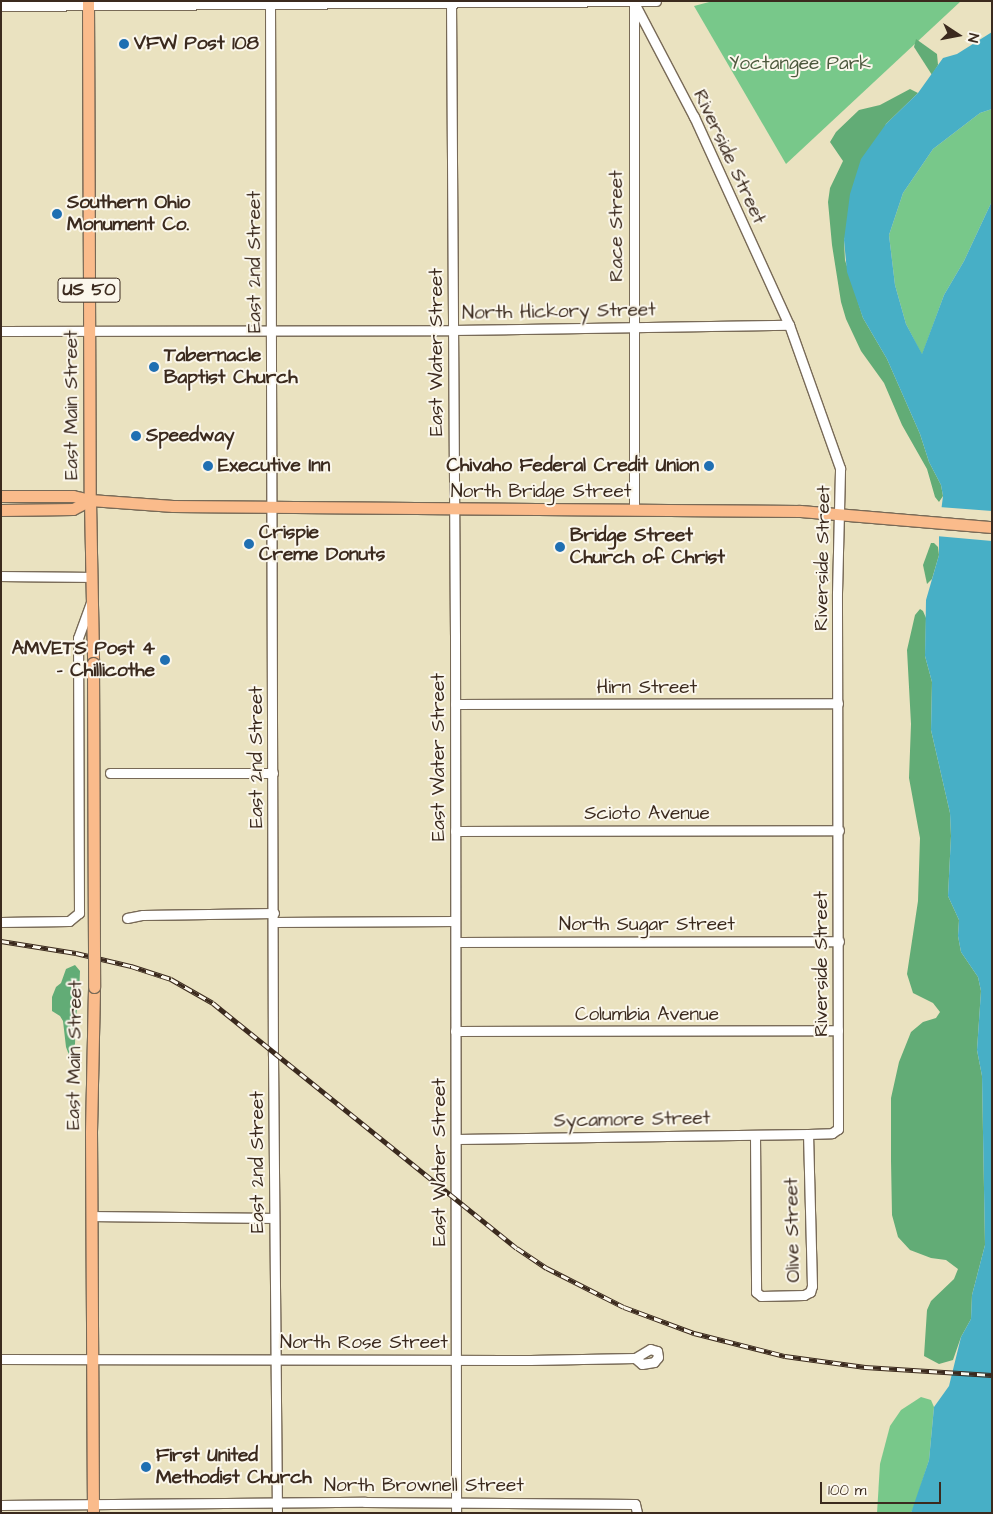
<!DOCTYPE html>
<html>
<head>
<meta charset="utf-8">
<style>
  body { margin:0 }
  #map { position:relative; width:993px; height:1514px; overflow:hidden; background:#eae2c0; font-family:"Architects Daughter",sans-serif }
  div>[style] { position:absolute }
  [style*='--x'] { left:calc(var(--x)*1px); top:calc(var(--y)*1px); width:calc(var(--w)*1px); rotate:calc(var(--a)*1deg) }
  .green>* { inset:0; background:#78c88a }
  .forest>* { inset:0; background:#62ac76 }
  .water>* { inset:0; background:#47afc6 }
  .pier>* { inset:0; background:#eae2c0 }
  .roads { filter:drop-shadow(1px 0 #786a57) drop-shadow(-1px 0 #786a57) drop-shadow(0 1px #786a57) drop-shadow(0 -1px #786a57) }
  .minor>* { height:9px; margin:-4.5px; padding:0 4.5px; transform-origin:4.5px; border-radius:4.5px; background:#fff }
  .major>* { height:11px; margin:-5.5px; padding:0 5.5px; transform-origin:5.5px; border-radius:5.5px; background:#fabb8b }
  .rail>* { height:4.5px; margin-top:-2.25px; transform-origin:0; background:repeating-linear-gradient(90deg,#fbf7ec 0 8px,#3b2a1e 0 16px); box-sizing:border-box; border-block:1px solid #3b2a1e }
  .bridges { filter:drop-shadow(1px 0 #786a57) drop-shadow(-1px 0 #786a57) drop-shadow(0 1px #786a57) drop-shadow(0 -1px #786a57) }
  .major-bridge>* { height:11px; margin:-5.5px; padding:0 5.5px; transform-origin:5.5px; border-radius:5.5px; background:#fabb8b }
  .dots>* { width:14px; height:14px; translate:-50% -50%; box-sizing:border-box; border:2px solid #fbf7ec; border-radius:50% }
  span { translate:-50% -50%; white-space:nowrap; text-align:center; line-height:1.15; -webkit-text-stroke:4px #fbf7ec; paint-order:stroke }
  .shield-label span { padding:1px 4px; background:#fbf7ec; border:1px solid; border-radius:4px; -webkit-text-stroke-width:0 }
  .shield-label { font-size:18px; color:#3b2a1e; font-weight:700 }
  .poi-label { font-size:19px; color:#3b2a1e; font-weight:700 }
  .left { translate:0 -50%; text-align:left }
  .right { translate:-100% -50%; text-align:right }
  .park-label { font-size:19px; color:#4d593e }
  .street-label { font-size:19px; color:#3b2a1e }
  .frame { position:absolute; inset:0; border:2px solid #3b2a1e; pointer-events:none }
  .north { position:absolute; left:933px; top:10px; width:50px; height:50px; -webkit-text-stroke:4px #fbf7ec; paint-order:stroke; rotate:101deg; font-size:14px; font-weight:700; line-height:20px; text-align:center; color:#3b2a1e }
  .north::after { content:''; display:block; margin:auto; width:18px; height:22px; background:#3b2a1e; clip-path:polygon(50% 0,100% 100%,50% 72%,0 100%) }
  .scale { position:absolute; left:820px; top:1482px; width:121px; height:22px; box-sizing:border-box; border:2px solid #3b2a1e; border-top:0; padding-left:6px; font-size:15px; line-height:18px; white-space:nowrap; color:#3b2a1e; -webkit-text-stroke:4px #fbf7ec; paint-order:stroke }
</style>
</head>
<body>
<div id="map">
  <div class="green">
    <div style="clip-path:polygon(713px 1px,961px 1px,786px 164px,694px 6px)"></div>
    <div style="clip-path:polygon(992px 109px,992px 201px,964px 261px,944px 295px,922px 355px,906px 324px,895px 285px,889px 235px,903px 193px,933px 149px,980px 113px)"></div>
    <div style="clip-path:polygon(921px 1397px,931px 1400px,934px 1407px,929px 1460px,915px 1504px,911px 1513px,877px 1513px,880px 1464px,890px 1426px,901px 1410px)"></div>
  </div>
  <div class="forest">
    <div style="clip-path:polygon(916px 39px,937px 54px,938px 65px,932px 75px,914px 47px)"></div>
    <div style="clip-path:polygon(910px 89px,918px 93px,886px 124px,844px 240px,845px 260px,863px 318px,887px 359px,920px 434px,929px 462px,941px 485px,943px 496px,939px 502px,935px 497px,927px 469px,902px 425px,884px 383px,861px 351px,846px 319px,841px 302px,832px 245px,828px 202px,830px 188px,843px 161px,830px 142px,836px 132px,859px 110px,880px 105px)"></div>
    <div style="clip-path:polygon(931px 543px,934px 543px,938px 547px,939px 555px,932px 579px,927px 584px,923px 565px)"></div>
    <div style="clip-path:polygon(920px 609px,923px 611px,926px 618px,925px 656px,932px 682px,931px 730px,950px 813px,951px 836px,948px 896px,959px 920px,958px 936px,961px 952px,978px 977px,981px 991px,977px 1050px,982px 1076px,985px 1245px,972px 1295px,971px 1319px,961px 1337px,953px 1360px,939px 1364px,924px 1356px,927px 1310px,931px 1301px,954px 1279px,958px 1269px,946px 1260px,931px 1258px,910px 1250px,898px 1237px,892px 1215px,891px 1161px,891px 1098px,899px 1062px,911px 1032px,923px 1022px,936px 1018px,940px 1012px,933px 1003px,913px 993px,907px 974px,918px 901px,920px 838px,909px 778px,911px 724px,907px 650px,915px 615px)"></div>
    <div style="clip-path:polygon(75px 965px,80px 971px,79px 994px,76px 1017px,75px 1044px,69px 1055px,66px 1047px,63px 1021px,60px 1016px,52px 1011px,52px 997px,56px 987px,61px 983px,66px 969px)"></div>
  </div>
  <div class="water">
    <div style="clip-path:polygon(992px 32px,992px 109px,980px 113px,933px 149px,903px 193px,889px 235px,895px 285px,906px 324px,922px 354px,944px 295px,964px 261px,992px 201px,992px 1513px,911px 1513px,929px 1460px,934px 1407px,949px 1386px,961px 1337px,971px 1319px,972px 1295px,985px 1245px,982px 1076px,977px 1050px,981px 991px,978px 977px,961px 952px,958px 936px,959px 920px,948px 896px,951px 836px,950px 813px,931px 730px,932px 682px,925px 656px,926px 600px,939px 555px,939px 528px,943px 496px,941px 485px,929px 462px,920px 434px,887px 359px,863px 318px,847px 272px,844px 240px,850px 194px,861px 159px,886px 124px,918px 93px,943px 58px,957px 54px)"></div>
  </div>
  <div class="pier">
    <div style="clip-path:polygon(939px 507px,992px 511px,992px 541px,936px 536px)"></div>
  </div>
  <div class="roads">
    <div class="minor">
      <div style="--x:270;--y:1;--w:1055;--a:89.84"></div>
      <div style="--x:273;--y:1056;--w:457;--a:89.5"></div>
      <div style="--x:451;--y:1;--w:634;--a:89.64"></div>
      <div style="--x:455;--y:635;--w:878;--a:89.93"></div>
      <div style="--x:1;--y:6;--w:655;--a:-0.44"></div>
      <div style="--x:634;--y:6;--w:503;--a:90"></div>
      <div style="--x:1;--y:331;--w:451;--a:-0.1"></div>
      <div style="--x:452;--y:330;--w:337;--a:-0.9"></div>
      <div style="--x:1;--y:576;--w:91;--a:0.6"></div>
      <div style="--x:455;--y:704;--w:383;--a:-0.1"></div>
      <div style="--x:110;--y:773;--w:163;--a:0"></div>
      <div style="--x:455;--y:831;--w:384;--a:-0.1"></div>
      <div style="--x:127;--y:918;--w:16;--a:-11"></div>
      <div style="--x:143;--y:915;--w:131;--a:-0.9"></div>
      <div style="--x:1;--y:922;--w:68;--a:-0.8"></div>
      <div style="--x:69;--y:921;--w:13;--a:-39"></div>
      <div style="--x:79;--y:913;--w:275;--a:-90.2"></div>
      <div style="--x:78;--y:638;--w:38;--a:-70"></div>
      <div style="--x:274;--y:922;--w:181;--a:-0.3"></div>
      <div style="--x:456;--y:942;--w:383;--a:-0.1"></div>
      <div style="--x:455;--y:1031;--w:383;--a:-0.1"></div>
      <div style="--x:755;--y:1135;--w:157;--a:89.6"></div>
      <div style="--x:756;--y:1292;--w:6;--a:39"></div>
      <div style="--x:761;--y:1296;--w:43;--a:-1.3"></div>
      <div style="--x:804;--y:1295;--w:7;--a:-27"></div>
      <div style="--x:810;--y:1292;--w:6;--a:-72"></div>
      <div style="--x:812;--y:1286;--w:152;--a:-91.5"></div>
      <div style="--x:457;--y:1139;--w:351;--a:-0.8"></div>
      <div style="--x:808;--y:1134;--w:24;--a:-2"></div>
      <div style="--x:832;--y:1133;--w:7;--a:-34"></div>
      <div style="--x:838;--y:1129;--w:536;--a:-90.11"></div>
      <div style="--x:837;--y:593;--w:125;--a:-88.6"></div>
      <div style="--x:840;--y:468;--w:152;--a:-109.6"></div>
      <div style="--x:789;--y:325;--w:229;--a:-114.5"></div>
      <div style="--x:694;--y:117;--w:131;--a:-117.7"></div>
      <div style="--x:92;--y:1216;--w:182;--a:0.6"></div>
      <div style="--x:1;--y:1359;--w:529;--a:0.11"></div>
      <div style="--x:530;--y:1360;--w:105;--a:-1.1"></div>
      <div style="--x:635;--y:1358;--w:9;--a:41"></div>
      <div style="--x:642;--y:1364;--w:12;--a:-9"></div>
      <div style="--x:654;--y:1362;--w:6;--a:-51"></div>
      <div style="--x:658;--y:1357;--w:6;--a:-99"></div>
      <div style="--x:657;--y:1351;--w:7;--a:-164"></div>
      <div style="--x:650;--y:1349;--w:17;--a:149"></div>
      <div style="--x:1;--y:1505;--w:364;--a:-0.5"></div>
      <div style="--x:365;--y:1502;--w:270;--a:0.4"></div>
      <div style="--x:635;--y:1504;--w:9;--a:77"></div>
    </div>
    <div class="major">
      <div style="--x:88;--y:1;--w:499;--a:89.8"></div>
      <div style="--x:90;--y:500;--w:163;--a:88.9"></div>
      <div style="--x:1;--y:496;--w:72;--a:0"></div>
      <div style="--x:73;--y:496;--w:17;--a:13"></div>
      <div style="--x:90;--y:500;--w:83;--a:4.1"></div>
      <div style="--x:173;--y:506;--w:627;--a:0.46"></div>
      <div style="--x:800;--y:511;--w:193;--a:4.8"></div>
      <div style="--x:1;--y:510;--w:72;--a:-0.8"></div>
      <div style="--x:73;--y:509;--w:19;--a:-28"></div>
      <div style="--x:93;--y:1513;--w:381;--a:-90.3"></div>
      <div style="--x:91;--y:1132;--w:145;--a:-88.8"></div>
    </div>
  </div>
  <div class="rail">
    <div style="--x:1;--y:941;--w:76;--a:9.1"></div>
    <div style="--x:76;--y:953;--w:57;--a:13.3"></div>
    <div style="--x:131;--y:966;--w:42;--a:18"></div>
    <div style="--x:171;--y:979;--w:48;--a:29.7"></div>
    <div style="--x:213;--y:1003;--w:390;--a:38.9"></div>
    <div style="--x:517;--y:1248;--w:36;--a:34"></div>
    <div style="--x:547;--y:1268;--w:86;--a:26.9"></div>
    <div style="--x:624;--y:1307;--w:75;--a:20.4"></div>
    <div style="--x:694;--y:1333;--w:94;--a:14.2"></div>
    <div style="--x:785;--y:1356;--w:81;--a:7.8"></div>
    <div style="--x:865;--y:1367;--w:127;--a:3.6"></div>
  </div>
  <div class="bridges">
    <div class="major-bridge">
      <div style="--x:93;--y:663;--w:324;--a:89.8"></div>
    </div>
  </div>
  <div class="dots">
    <div style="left:124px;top:44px;background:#1f6fb2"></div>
    <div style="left:57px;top:214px;background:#1f6fb2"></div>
    <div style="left:154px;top:367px;background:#1f6fb2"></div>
    <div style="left:136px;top:436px;background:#1f6fb2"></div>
    <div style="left:208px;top:466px;background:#1f6fb2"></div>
    <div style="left:709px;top:466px;background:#1f6fb2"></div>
    <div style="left:249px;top:544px;background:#1f6fb2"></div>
    <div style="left:560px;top:547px;background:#1f6fb2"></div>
    <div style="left:165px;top:660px;background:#1f6fb2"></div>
    <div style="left:146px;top:1467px;background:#1f6fb2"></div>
  </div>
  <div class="shield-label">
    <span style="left:89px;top:290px">US 50</span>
  </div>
  <div class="poi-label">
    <span class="left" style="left:134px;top:44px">VFW Post 108</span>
    <span class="left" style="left:67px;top:214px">Southern Ohio<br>Monument Co.</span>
    <span class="left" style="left:164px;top:367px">Tabernacle<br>Baptist Church</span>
    <span class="left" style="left:146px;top:436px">Speedway</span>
    <span class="left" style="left:218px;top:466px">Executive Inn</span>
    <span class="right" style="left:699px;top:466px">Chivaho Federal Credit Union</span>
    <span class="left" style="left:259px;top:544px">Crispie<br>Creme Donuts</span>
    <span class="left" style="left:570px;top:547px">Bridge Street<br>Church of Christ</span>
    <span class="right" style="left:155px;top:660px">AMVETS Post 4<br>- Chillicothe</span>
    <span class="left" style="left:156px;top:1467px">First United<br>Methodist Church</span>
  </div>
  <div class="park-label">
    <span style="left:800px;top:64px">Yoctangee Park</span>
  </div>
  <div class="street-label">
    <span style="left:729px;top:157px;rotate:65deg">Riverside Street</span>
    <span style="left:617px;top:226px;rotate:-90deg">Race Street</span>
    <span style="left:255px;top:262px;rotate:-90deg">East 2nd Street</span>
    <span style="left:559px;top:312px;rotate:-1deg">North Hickory Street</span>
    <span style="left:437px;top:352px;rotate:-90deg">East Water Street</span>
    <span style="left:72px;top:405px;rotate:-90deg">East Main Street</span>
    <span style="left:541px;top:492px">North Bridge Street</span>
    <span style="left:823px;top:558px;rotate:-89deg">Riverside Street</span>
    <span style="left:647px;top:688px">Hirn Street</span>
    <span style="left:257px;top:757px;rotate:-90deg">East 2nd Street</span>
    <span style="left:439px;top:757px;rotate:-90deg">East Water Street</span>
    <span style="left:647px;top:814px">Scioto Avenue</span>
    <span style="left:647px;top:925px">North Sugar Street</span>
    <span style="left:822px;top:964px;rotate:-90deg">Riverside Street</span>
    <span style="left:647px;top:1015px">Columbia Avenue</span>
    <span style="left:75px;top:1055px;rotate:-89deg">East Main Street</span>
    <span style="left:632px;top:1120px;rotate:-1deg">Sycamore Street</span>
    <span style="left:258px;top:1162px;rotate:-90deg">East 2nd Street</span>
    <span style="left:440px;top:1162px;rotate:-90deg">East Water Street</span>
    <span style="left:793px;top:1230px;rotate:-91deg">Olive Street</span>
    <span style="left:364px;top:1343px">North Rose Street</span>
    <span style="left:424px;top:1486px">North Brownell Street</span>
  </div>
  <div class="frame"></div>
  <div class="north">N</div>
  <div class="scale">100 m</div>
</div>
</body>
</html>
